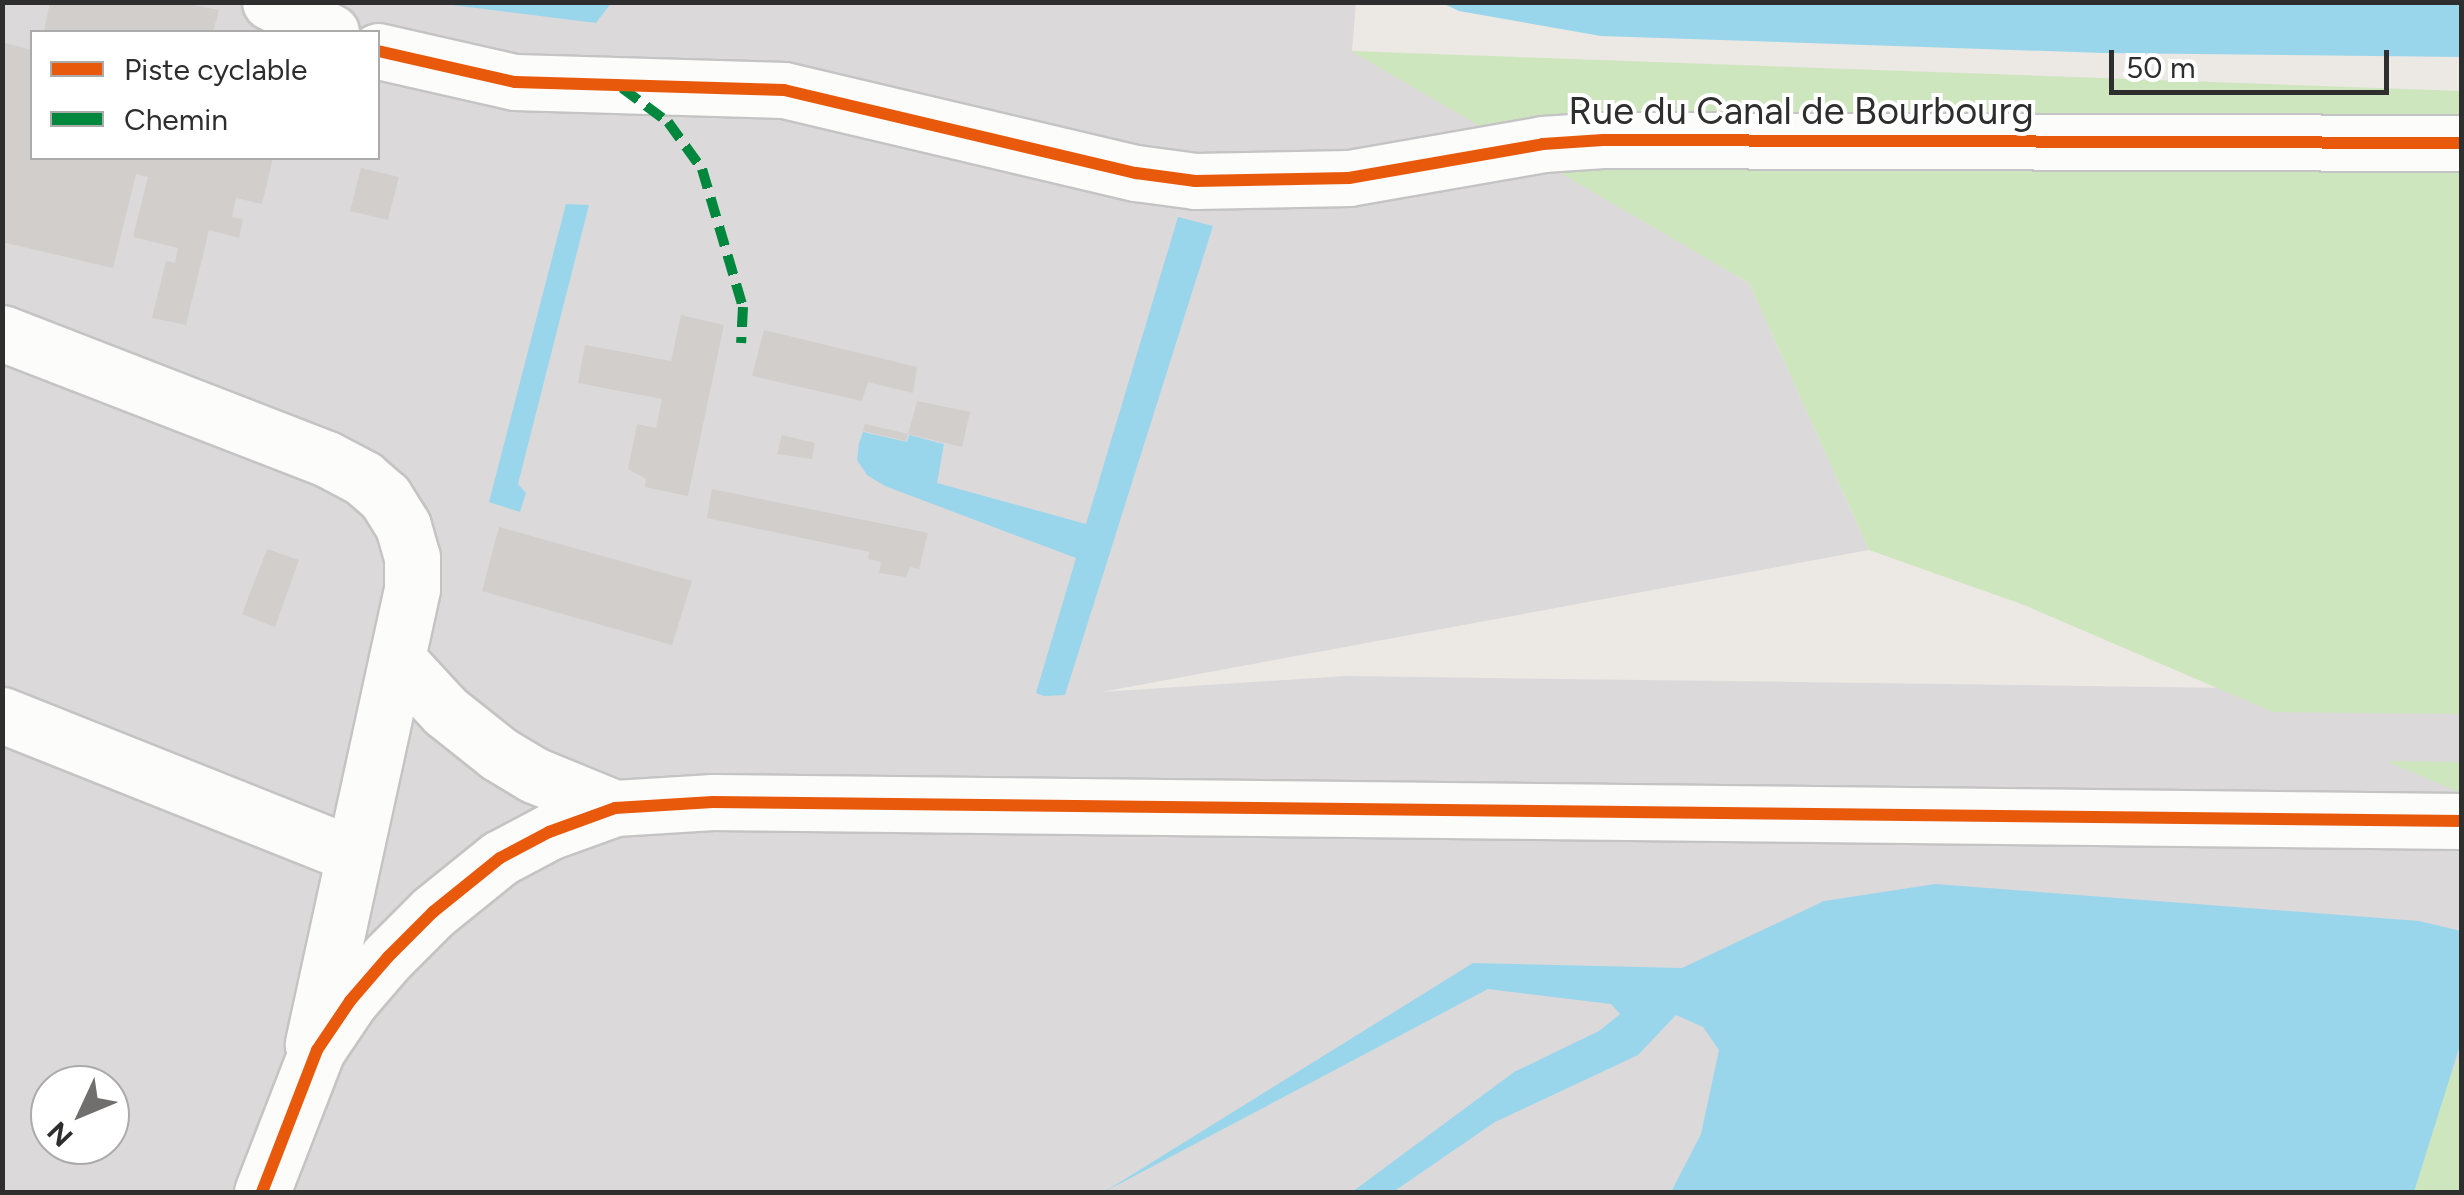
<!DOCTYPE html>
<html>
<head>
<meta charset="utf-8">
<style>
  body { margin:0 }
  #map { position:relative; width:2464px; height:1195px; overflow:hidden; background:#ece8e4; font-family:Figtree,sans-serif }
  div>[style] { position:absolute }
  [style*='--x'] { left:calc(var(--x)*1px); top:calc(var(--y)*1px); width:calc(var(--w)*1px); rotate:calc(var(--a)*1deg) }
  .industrial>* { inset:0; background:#dcd9db }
  .green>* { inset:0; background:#cee6be }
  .water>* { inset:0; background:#99d6ec }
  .building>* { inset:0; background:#d1cecb }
  .roads { filter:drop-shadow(2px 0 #c5c4c5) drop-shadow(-2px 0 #c5c4c5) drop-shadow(0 2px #c5c4c5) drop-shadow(0 -2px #c5c4c5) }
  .minor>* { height:55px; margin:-27.5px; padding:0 27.5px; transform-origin:27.5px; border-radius:27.5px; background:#fcfcfb }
  .quiet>* { height:10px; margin-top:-5px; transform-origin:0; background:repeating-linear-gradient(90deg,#00873e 0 20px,transparent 0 30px) }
  .cycleway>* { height:12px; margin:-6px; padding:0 6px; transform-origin:6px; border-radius:6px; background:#e8590c }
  span { translate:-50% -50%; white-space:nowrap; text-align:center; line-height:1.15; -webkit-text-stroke:8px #fff; paint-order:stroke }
  .street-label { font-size:38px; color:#2e2e2e }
  .frame { position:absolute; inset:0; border:5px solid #2e2e2e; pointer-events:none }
  .legend { position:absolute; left:30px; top:30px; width:350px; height:130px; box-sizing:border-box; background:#fff; border:2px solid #ababab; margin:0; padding:12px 18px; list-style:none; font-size:30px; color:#2e2e2e }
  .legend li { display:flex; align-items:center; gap:20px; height:50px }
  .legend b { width:50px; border:2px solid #ababab }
  .north { position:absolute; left:30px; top:1065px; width:100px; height:100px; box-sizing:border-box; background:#fff; border:2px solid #ababab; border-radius:50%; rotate:226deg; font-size:28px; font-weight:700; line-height:40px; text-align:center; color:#2e2e2e }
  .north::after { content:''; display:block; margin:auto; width:35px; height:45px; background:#706f6e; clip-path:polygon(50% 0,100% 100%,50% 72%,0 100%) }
  .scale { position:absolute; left:2109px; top:50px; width:280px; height:45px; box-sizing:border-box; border:5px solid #2e2e2e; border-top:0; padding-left:12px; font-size:30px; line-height:35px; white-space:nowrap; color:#2e2e2e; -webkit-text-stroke:8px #fff; paint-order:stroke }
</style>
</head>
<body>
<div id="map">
  <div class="industrial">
    <div style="clip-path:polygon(evenodd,2px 3px,1356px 3px,1352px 51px,1749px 283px,1869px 550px,1101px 692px,1345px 676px,2461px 691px,2461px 1192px,3px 1192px,2px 3px,32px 32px,378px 32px,378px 158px,32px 158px,32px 32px,2px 3px,50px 1085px,110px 1085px,110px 1145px,50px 1145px,50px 1085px)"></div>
  </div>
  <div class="green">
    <div style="clip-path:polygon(1351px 51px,2461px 91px,2461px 714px,2273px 712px,2024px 605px,1869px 550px,1749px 283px)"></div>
    <div style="clip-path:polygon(2386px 761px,2461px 762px,2461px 793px)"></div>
    <div style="clip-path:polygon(2461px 963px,2461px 1192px,2398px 1192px,2460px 1055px)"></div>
  </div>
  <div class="water">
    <div style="clip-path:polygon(436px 3px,611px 2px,611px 3px,596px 23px)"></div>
    <div style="clip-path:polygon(1442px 3px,2461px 3px,2461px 57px,2104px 53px,1601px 36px,1459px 11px)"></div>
    <div style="clip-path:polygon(566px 204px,589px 205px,518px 484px,526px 493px,520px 512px,489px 502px)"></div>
    <div style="clip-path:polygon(1178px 217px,1213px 226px,1065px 695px,1044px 696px,1036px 693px,1076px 558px,885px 486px,867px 475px,857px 460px,859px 443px,863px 432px,907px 442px,909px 435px,944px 444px,937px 483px,1086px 524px)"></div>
    <div style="clip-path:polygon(1935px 884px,2419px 921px,2461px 931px,2461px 1042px,2414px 1192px,1671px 1192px,1701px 1134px,1719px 1050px,1703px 1027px,1676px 1015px,1638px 1055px,1495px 1122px,1393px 1192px,1352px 1192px,1514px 1072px,1599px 1031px,1620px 1014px,1611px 1004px,1488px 989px,1104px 1192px,1473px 963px,1682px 968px,1824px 901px)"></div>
  </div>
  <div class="building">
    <div style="clip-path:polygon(50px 2px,179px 2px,219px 10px,213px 32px,44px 32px)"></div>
    <div style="clip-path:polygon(2px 42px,32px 50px,32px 158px,273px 158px,262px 204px,236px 198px,232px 217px,243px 219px,239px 238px,209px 230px,186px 325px,152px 318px,166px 261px,175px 263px,178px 248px,133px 237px,148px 177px,136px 174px,113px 268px,2px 242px)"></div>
    <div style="clip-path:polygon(361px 168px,399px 177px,388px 220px,350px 211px)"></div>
    <div style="clip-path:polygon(681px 315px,724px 325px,688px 496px,645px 487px,646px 479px,628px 469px,637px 424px,656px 428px,662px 399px,578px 383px,585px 345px,671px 361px)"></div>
    <div style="clip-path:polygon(764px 330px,917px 367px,913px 393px,868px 382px,862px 401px,752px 376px)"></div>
    <div style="clip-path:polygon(917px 401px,970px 412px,962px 447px,908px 434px)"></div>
    <div style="clip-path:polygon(865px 424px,908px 434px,906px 441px,863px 431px)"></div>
    <div style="clip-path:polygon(782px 435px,815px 443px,812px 459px,777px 454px)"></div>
    <div style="clip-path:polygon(712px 489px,928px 533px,919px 569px,910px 567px,906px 577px,879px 573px,881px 562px,868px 559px,869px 552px,707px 518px)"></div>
    <div style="clip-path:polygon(499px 527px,692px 581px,672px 645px,482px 591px)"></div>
    <div style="clip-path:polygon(267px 549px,299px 560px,275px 627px,242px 614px)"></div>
  </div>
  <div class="roads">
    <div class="minor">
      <div style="--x:270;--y:2;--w:68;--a:26.2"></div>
      <div style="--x:378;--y:51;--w:140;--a:12.8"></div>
      <div style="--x:515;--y:82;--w:269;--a:1.7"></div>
      <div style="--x:784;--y:90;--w:362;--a:13.3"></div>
      <div style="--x:1136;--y:173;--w:60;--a:7.7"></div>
      <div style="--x:1195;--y:181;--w:154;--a:-1.1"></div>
      <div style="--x:1349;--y:178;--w:197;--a:-9.9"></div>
      <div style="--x:1543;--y:144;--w:60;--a:-3.8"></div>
      <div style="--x:1603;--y:140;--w:859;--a:0.2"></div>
      <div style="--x:2;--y:333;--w:349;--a:21.2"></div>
      <div style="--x:327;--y:459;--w:41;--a:27.8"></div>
      <div style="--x:363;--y:478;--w:29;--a:41"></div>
      <div style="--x:385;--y:497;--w:34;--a:58"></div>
      <div style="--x:403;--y:526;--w:32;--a:74"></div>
      <div style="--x:412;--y:557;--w:32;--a:90"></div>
      <div style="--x:412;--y:589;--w:466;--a:102.3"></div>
      <div style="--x:397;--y:659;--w:71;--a:47.3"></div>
      <div style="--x:445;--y:711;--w:69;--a:38.5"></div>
      <div style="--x:499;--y:754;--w:41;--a:31"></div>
      <div style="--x:534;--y:775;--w:87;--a:22.2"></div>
      <div style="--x:2;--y:715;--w:376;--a:21.7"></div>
      <div style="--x:262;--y:1192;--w:152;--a:-68.8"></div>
      <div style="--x:317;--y:1050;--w:59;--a:-56"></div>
      <div style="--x:350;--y:1001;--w:58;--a:-49.2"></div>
      <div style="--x:388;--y:957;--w:64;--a:-45"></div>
      <div style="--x:433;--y:912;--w:86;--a:-38.9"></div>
      <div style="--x:500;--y:858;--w:55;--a:-28"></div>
      <div style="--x:549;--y:832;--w:70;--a:-20"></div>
      <div style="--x:615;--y:808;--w:98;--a:-3.5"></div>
      <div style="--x:713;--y:802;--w:1749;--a:0.62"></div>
    </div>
  </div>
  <div class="quiet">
    <div style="--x:622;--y:88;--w:57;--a:36.5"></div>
    <div style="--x:668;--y:122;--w:58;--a:54.1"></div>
    <div style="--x:702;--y:169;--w:144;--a:73.5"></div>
    <div style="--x:743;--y:307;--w:36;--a:93"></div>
  </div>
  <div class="cycleway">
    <div style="--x:378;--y:51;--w:140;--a:12.8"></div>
    <div style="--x:515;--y:82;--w:269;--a:1.7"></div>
    <div style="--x:784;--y:90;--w:362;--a:13.3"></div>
    <div style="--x:1136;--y:173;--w:60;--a:7.7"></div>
    <div style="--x:1195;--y:181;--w:154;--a:-1.1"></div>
    <div style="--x:1349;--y:178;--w:197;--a:-9.9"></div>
    <div style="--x:1543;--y:144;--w:60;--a:-3.8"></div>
    <div style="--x:1603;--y:140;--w:859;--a:0.2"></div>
    <div style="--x:262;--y:1192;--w:152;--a:-68.8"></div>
    <div style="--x:317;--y:1050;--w:59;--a:-56"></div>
    <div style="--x:350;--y:1001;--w:58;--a:-49.2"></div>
    <div style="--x:388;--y:957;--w:64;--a:-45"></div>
    <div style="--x:433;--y:912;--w:86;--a:-38.9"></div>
    <div style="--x:500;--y:858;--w:55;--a:-28"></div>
    <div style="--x:549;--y:832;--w:70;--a:-20"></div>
    <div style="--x:615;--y:808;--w:98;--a:-3.5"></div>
    <div style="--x:713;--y:802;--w:1749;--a:0.62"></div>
  </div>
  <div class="street-label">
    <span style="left:1801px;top:112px">Rue du Canal de Bourbourg</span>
  </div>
  <div class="frame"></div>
  <ul class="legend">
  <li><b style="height:12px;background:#e8590c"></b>Piste cyclable</li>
  <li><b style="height:12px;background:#00873e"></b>Chemin</li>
  </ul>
  <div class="north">N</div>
  <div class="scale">50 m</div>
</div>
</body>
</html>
